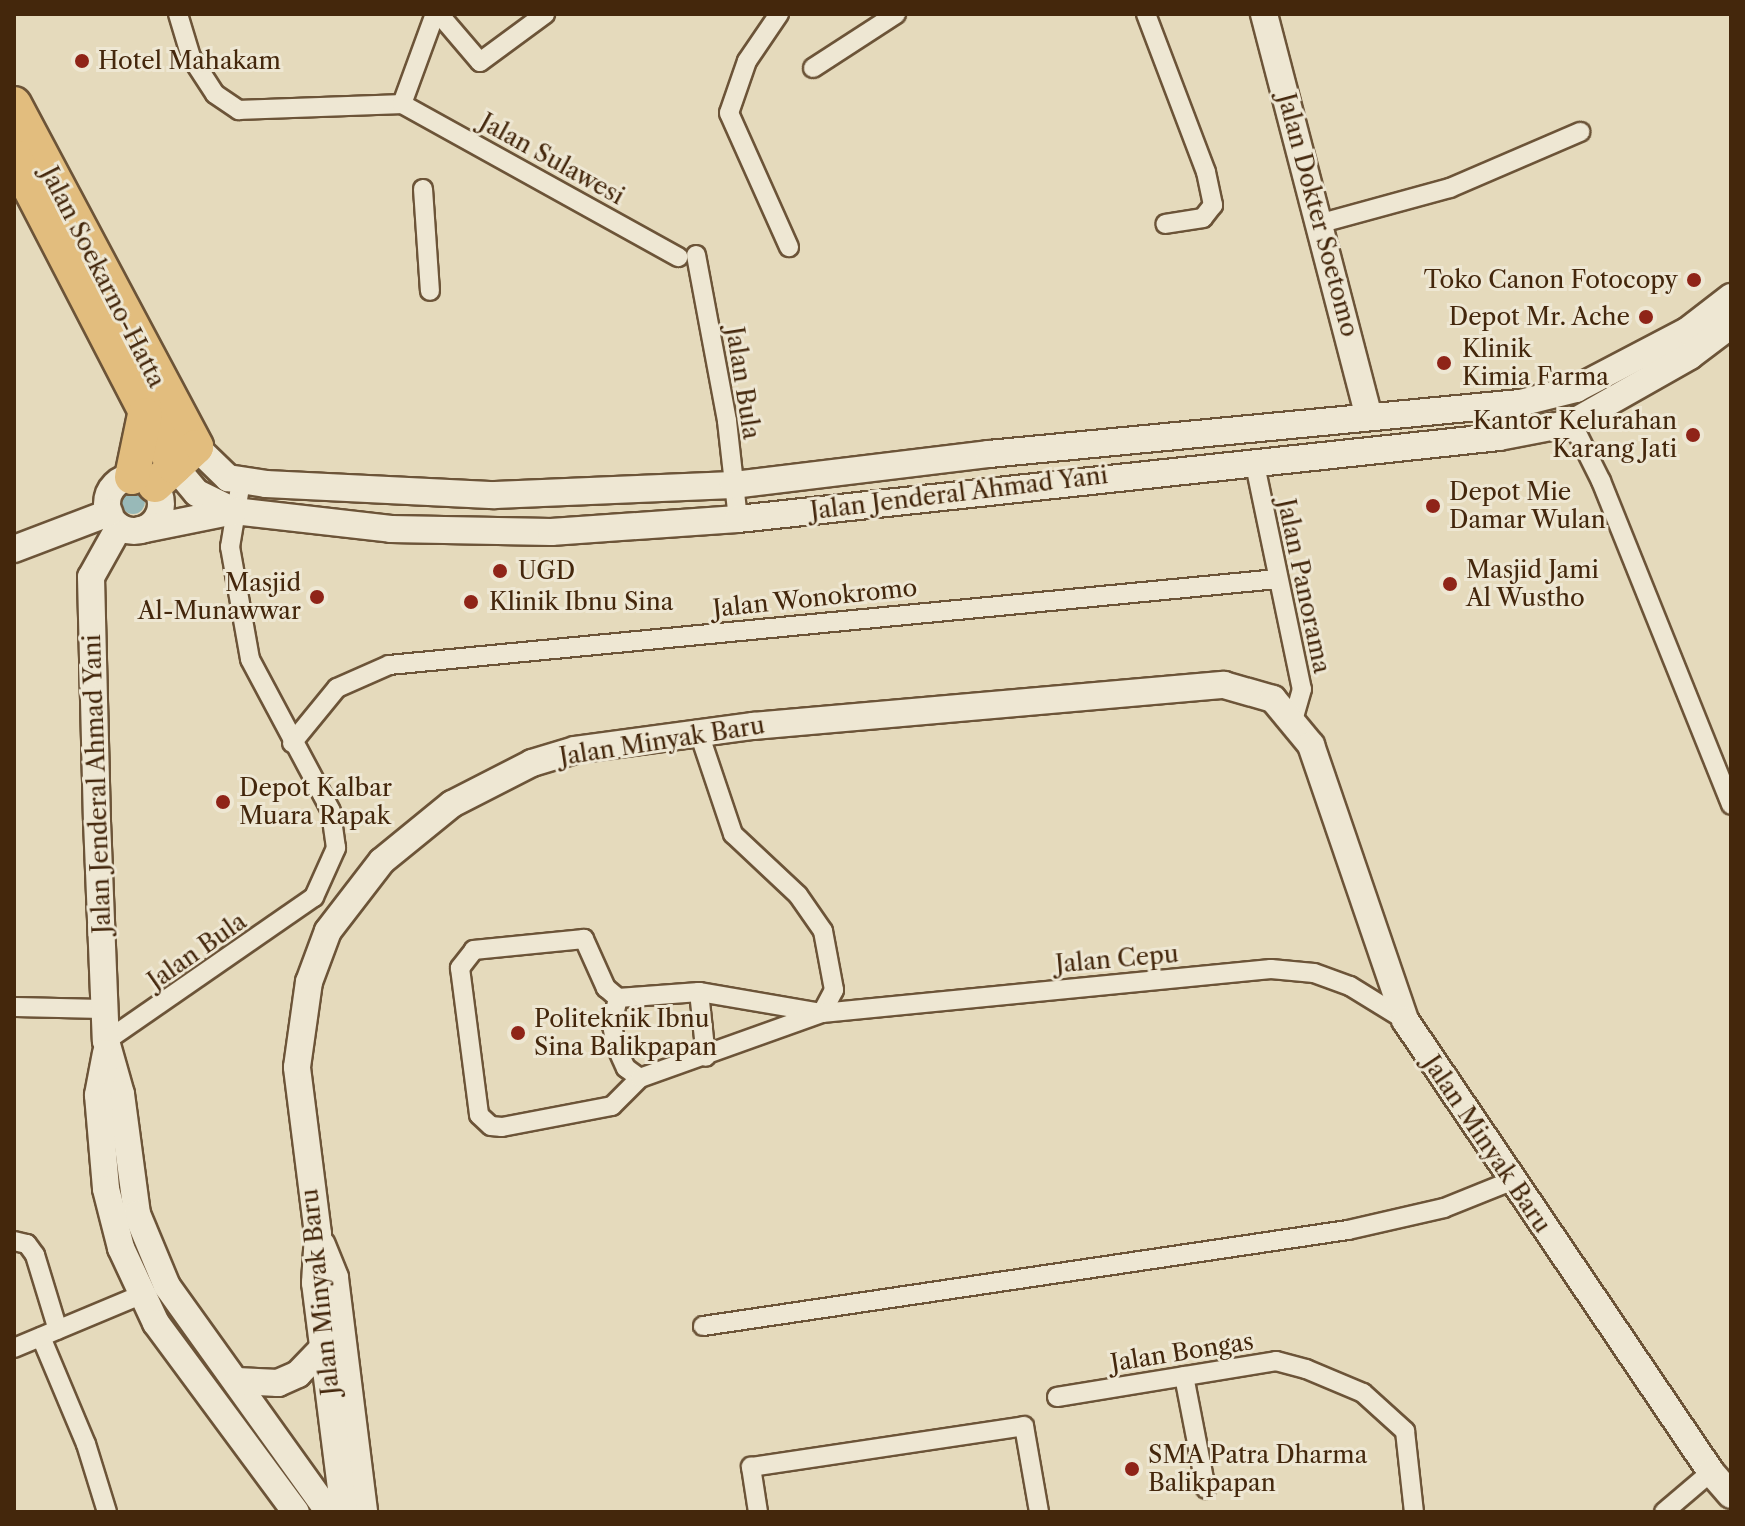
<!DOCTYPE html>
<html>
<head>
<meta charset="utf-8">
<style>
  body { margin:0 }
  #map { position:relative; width:1745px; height:1526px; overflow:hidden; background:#e5dabc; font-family:"Libre Caslon Text",serif }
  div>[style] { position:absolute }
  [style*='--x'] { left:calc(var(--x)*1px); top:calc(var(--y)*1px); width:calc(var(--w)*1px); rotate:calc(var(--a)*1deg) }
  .water>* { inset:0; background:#98b9b8 }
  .round { border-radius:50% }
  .roads { filter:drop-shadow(2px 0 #6c5438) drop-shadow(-2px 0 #6c5438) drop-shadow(0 2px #6c5438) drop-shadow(0 -2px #6c5438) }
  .street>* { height:18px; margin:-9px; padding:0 9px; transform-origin:9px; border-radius:9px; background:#eee7d3 }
  .secondary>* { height:26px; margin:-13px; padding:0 13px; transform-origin:13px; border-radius:13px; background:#eee7d3 }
  .secondary>.ring { margin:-13px; padding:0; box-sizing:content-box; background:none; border:26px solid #eee7d3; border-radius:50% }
  .highway>* { height:34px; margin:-17px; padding:0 17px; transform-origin:17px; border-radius:17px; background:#e2bd7e }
  .dots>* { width:22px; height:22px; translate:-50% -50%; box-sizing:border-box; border:4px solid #eee7d3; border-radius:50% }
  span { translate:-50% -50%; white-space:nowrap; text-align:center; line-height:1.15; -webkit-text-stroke:6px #eee7d3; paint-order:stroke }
  .poi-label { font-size:24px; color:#44270c }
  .left { translate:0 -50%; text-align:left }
  .right { translate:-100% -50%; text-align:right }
  .street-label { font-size:24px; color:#44270c }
  .frame { position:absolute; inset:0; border:16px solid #44270c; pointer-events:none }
</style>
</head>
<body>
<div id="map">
  <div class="water">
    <div class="round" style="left:121px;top:490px;width:24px;height:24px"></div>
  </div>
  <div class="roads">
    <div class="street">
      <div style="--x:178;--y:14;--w:45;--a:73.2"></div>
      <div style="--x:191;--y:57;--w:44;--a:57"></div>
      <div style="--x:215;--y:94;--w:29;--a:34"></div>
      <div style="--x:239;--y:110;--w:163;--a:-2.1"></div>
      <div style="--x:402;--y:104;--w:316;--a:29"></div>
      <div style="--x:439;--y:14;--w:63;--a:49.5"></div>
      <div style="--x:480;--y:62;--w:81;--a:-36.4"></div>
      <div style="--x:779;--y:14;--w:57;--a:124.2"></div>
      <div style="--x:747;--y:61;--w:55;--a:109.1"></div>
      <div style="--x:729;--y:113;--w:147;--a:65.9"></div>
      <div style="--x:1146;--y:14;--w:169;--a:69.2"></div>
      <div style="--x:1206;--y:172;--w:34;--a:78"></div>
      <div style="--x:1213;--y:205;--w:16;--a:128"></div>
      <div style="--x:1203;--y:218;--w:38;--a:171"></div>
      <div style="--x:813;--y:68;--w:99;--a:-33"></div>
      <div style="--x:402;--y:104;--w:96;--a:-69.9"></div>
      <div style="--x:423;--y:189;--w:102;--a:86.1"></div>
      <div style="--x:1318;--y:224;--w:137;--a:-15.3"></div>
      <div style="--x:1450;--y:188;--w:142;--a:-23.3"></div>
      <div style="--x:696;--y:255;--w:169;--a:79.4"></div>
      <div style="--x:727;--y:421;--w:99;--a:83.6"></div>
      <div style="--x:1572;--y:423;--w:65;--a:63.4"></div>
      <div style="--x:1601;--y:481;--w:349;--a:68.1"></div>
      <div style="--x:1254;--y:460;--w:234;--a:78.2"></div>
      <div style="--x:1302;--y:689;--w:33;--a:106"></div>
      <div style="--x:699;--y:733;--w:107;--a:71.4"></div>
      <div style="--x:733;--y:834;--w:89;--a:43.2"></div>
      <div style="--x:798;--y:895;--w:44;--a:55.2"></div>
      <div style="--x:823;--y:931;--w:60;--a:79.4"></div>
      <div style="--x:834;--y:990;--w:26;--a:118"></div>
      <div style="--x:292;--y:743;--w:71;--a:-50.7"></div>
      <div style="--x:337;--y:688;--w:57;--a:-23.9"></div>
      <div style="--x:389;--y:665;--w:893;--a:-5.53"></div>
      <div style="--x:699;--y:992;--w:65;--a:83.9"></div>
      <div style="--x:618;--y:998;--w:28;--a:103"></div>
      <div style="--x:612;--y:1025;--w:21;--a:79"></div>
      <div style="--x:616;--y:1046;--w:24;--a:66"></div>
      <div style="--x:626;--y:1068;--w:17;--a:36"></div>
      <div style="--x:14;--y:1007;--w:90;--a:1.3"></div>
      <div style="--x:822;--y:1013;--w:125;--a:-170.3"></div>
      <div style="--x:699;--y:992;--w:81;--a:175.8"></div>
      <div style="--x:618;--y:998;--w:16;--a:-140"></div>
      <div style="--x:606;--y:988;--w:54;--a:-114.2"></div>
      <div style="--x:584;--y:939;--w:111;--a:174.3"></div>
      <div style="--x:474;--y:950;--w:23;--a:128"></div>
      <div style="--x:460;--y:968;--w:148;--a:82.6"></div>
      <div style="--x:479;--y:1115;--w:16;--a:43"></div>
      <div style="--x:491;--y:1126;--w:11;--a:5"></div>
      <div style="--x:502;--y:1127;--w:112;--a:-10.8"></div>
      <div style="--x:612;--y:1106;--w:40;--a:-45"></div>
      <div style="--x:640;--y:1078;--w:193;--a:-19.7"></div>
      <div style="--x:822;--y:1013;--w:451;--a:-5.6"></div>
      <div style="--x:1271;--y:969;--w:43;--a:5.3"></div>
      <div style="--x:1314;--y:973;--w:38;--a:20"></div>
      <div style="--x:1350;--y:986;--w:65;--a:31.7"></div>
      <div style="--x:106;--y:1041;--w:253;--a:-34.7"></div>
      <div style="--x:314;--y:897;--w:54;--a:-65.8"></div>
      <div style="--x:336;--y:848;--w:37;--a:-98"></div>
      <div style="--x:331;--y:811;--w:172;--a:-118.1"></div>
      <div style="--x:250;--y:659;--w:114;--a:-100.1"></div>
      <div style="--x:230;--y:547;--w:67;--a:-80.5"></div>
      <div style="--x:14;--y:1241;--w:13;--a:13"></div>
      <div style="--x:27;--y:1244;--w:14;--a:54"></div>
      <div style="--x:35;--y:1255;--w:78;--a:73"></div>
      <div style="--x:703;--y:1326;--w:652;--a:-8.47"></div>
      <div style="--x:1348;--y:1230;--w:98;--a:-12.9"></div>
      <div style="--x:1444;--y:1208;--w:72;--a:-21.9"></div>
      <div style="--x:41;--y:1337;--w:116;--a:67.2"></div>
      <div style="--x:86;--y:1444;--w:71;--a:72.8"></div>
      <div style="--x:14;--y:1348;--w:138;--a:-22.7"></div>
      <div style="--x:1184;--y:1376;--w:115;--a:79"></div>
      <div style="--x:1057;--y:1397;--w:222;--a:-9.3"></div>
      <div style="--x:1276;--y:1361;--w:31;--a:15"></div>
      <div style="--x:1306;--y:1369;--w:62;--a:22.8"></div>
      <div style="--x:1363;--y:1393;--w:57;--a:42.1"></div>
      <div style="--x:1405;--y:1431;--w:81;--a:83.7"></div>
      <div style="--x:758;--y:1512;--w:46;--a:-98.8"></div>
      <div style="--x:751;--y:1467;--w:276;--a:-8.5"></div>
      <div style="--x:1024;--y:1426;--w:87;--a:80.1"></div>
      <div style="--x:1664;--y:1512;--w:62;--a:-40.4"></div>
    </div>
    <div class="secondary">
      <div style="--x:1264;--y:14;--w:415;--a:75.4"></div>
      <div style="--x:196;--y:447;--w:45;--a:44.1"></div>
      <div style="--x:228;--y:478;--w:38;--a:9"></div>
      <div style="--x:266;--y:484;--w:229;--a:2.8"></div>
      <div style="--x:495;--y:495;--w:238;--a:-2.4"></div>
      <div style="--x:733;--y:485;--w:258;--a:-6.9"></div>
      <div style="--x:989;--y:454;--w:533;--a:-5.49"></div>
      <div style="--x:1520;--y:403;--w:58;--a:-14"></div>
      <div style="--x:1576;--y:389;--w:125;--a:-27.6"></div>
      <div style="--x:1687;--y:331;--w:56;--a:-37.7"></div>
      <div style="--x:175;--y:467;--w:34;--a:50"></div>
      <div style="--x:197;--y:493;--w:41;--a:25.9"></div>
      <div style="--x:234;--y:511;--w:158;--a:6.5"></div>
      <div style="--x:391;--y:529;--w:160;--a:1.1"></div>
      <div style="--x:551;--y:532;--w:187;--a:-4"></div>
      <div style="--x:738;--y:519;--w:765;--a:-6.15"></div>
      <div style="--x:1499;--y:437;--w:74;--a:-10.9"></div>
      <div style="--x:1572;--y:423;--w:136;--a:-29.6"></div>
      <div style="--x:1690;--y:356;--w:51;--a:-37.1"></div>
      <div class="ring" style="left:107px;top:477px;width:28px;height:28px"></div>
      <div style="--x:119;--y:527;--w:57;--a:119.2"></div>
      <div style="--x:91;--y:577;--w:244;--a:88.6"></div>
      <div style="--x:97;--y:821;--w:220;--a:87.7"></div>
      <div style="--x:106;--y:1041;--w:55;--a:74.2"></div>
      <div style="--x:121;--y:1094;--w:121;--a:82.4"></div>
      <div style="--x:137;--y:1214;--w:78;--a:67.4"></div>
      <div style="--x:167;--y:1286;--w:278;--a:54.4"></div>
      <div style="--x:140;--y:530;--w:96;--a:-11.4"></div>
      <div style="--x:14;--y:549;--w:102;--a:-20.8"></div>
      <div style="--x:106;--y:1053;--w:43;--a:100.8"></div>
      <div style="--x:98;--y:1095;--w:94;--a:85.1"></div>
      <div style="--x:106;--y:1189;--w:61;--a:75.7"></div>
      <div style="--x:121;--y:1248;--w:83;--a:65"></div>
      <div style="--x:156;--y:1323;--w:235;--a:53.5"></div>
      <div style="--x:322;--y:1245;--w:35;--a:68"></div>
      <div style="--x:335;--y:1278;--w:236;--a:82.9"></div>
      <div style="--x:237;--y:1381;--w:41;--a:2.8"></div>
      <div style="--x:278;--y:1383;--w:22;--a:-24"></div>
      <div style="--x:298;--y:1374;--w:36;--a:-46"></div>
      <div style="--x:344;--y:1512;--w:231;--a:-97.2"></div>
      <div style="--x:315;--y:1283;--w:49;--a:-86.5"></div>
      <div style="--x:318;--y:1234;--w:168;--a:-97.2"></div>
      <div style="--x:297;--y:1067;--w:86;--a:-82"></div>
      <div style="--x:309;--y:982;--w:54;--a:-69.6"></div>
      <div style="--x:328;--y:931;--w:88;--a:-52.4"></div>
      <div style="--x:382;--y:861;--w:90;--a:-39.2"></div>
      <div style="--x:452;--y:804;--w:90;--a:-27.1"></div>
      <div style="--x:532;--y:763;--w:45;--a:-16.8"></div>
      <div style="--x:575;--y:750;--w:180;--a:-7.7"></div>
      <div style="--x:753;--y:726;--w:473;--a:-5"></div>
      <div style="--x:1224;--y:685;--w:51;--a:15.9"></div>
      <div style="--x:1273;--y:699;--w:60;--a:50.4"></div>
      <div style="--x:1311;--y:745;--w:291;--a:71.1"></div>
      <div style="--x:1405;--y:1020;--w:546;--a:55.9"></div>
      <div style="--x:1711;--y:1472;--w:30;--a:49"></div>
    </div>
    <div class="highway">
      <div style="--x:14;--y:104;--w:388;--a:62"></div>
      <div style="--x:196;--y:447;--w:56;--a:137.2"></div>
      <div style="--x:14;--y:157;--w:349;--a:62.6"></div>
      <div style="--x:132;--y:477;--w:63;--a:-78.2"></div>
    </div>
  </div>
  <div class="dots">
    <div style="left:82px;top:61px;background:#8f2418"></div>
    <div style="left:1694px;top:280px;background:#8f2418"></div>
    <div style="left:1646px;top:317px;background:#8f2418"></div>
    <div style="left:1444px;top:363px;background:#8f2418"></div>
    <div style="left:1693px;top:435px;background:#8f2418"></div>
    <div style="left:1433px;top:506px;background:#8f2418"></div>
    <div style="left:500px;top:571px;background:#8f2418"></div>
    <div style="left:1450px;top:584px;background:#8f2418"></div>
    <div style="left:317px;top:597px;background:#8f2418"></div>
    <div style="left:471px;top:602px;background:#8f2418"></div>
    <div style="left:223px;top:802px;background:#8f2418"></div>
    <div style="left:518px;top:1033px;background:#8f2418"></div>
    <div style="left:1132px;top:1469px;background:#8f2418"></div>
  </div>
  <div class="poi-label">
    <span class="left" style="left:98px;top:61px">Hotel Mahakam</span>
    <span class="right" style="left:1678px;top:280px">Toko Canon Fotocopy</span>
    <span class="right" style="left:1630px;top:317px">Depot Mr. Ache</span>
    <span class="left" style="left:1462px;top:363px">Klinik<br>Kimia Farma</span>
    <span class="right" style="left:1677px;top:435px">Kantor Kelurahan<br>Karang Jati</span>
    <span class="left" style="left:1449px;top:506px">Depot Mie<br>Damar Wulan</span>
    <span class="left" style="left:1466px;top:584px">Masjid Jami<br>Al Wustho</span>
    <span class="left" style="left:518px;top:571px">UGD</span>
    <span class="right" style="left:301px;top:597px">Masjid<br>Al-Munawwar</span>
    <span class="left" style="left:489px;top:602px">Klinik Ibnu Sina</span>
    <span class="left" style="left:239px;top:802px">Depot Kalbar<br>Muara Rapak</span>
    <span class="left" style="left:534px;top:1033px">Politeknik Ibnu<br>Sina Balikpapan</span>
    <span class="left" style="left:1148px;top:1469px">SMA Patra Dharma<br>Balikpapan</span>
  </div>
  <div class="street-label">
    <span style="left:552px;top:159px;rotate:29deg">Jalan Sulawesi</span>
    <span style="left:1318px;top:215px;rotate:75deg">Jalan Dokter Soetomo</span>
    <span style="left:103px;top:277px;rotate:63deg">Jalan Soekarno-Hatta</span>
    <span style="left:743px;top:383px;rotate:81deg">Jalan Bula</span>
    <span style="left:959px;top:493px;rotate:-7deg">Jalan Jenderal Ahmad Yani</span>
    <span style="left:1304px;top:586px;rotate:78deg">Jalan Panorama</span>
    <span style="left:815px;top:598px;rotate:-6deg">Jalan Wonokromo</span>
    <span style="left:662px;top:741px;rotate:-9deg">Jalan Minyak Baru</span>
    <span style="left:97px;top:784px;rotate:-92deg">Jalan Jenderal Ahmad Yani</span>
    <span style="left:197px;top:951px;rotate:-35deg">Jalan Bula</span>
    <span style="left:1117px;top:959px;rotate:-5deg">Jalan Cepu</span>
    <span style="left:1487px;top:1144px;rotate:56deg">Jalan Minyak Baru</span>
    <span style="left:320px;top:1292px;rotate:-96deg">Jalan Minyak Baru</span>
    <span style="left:1182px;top:1352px;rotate:-9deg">Jalan Bongas</span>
  </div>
  <div class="frame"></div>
</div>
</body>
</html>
